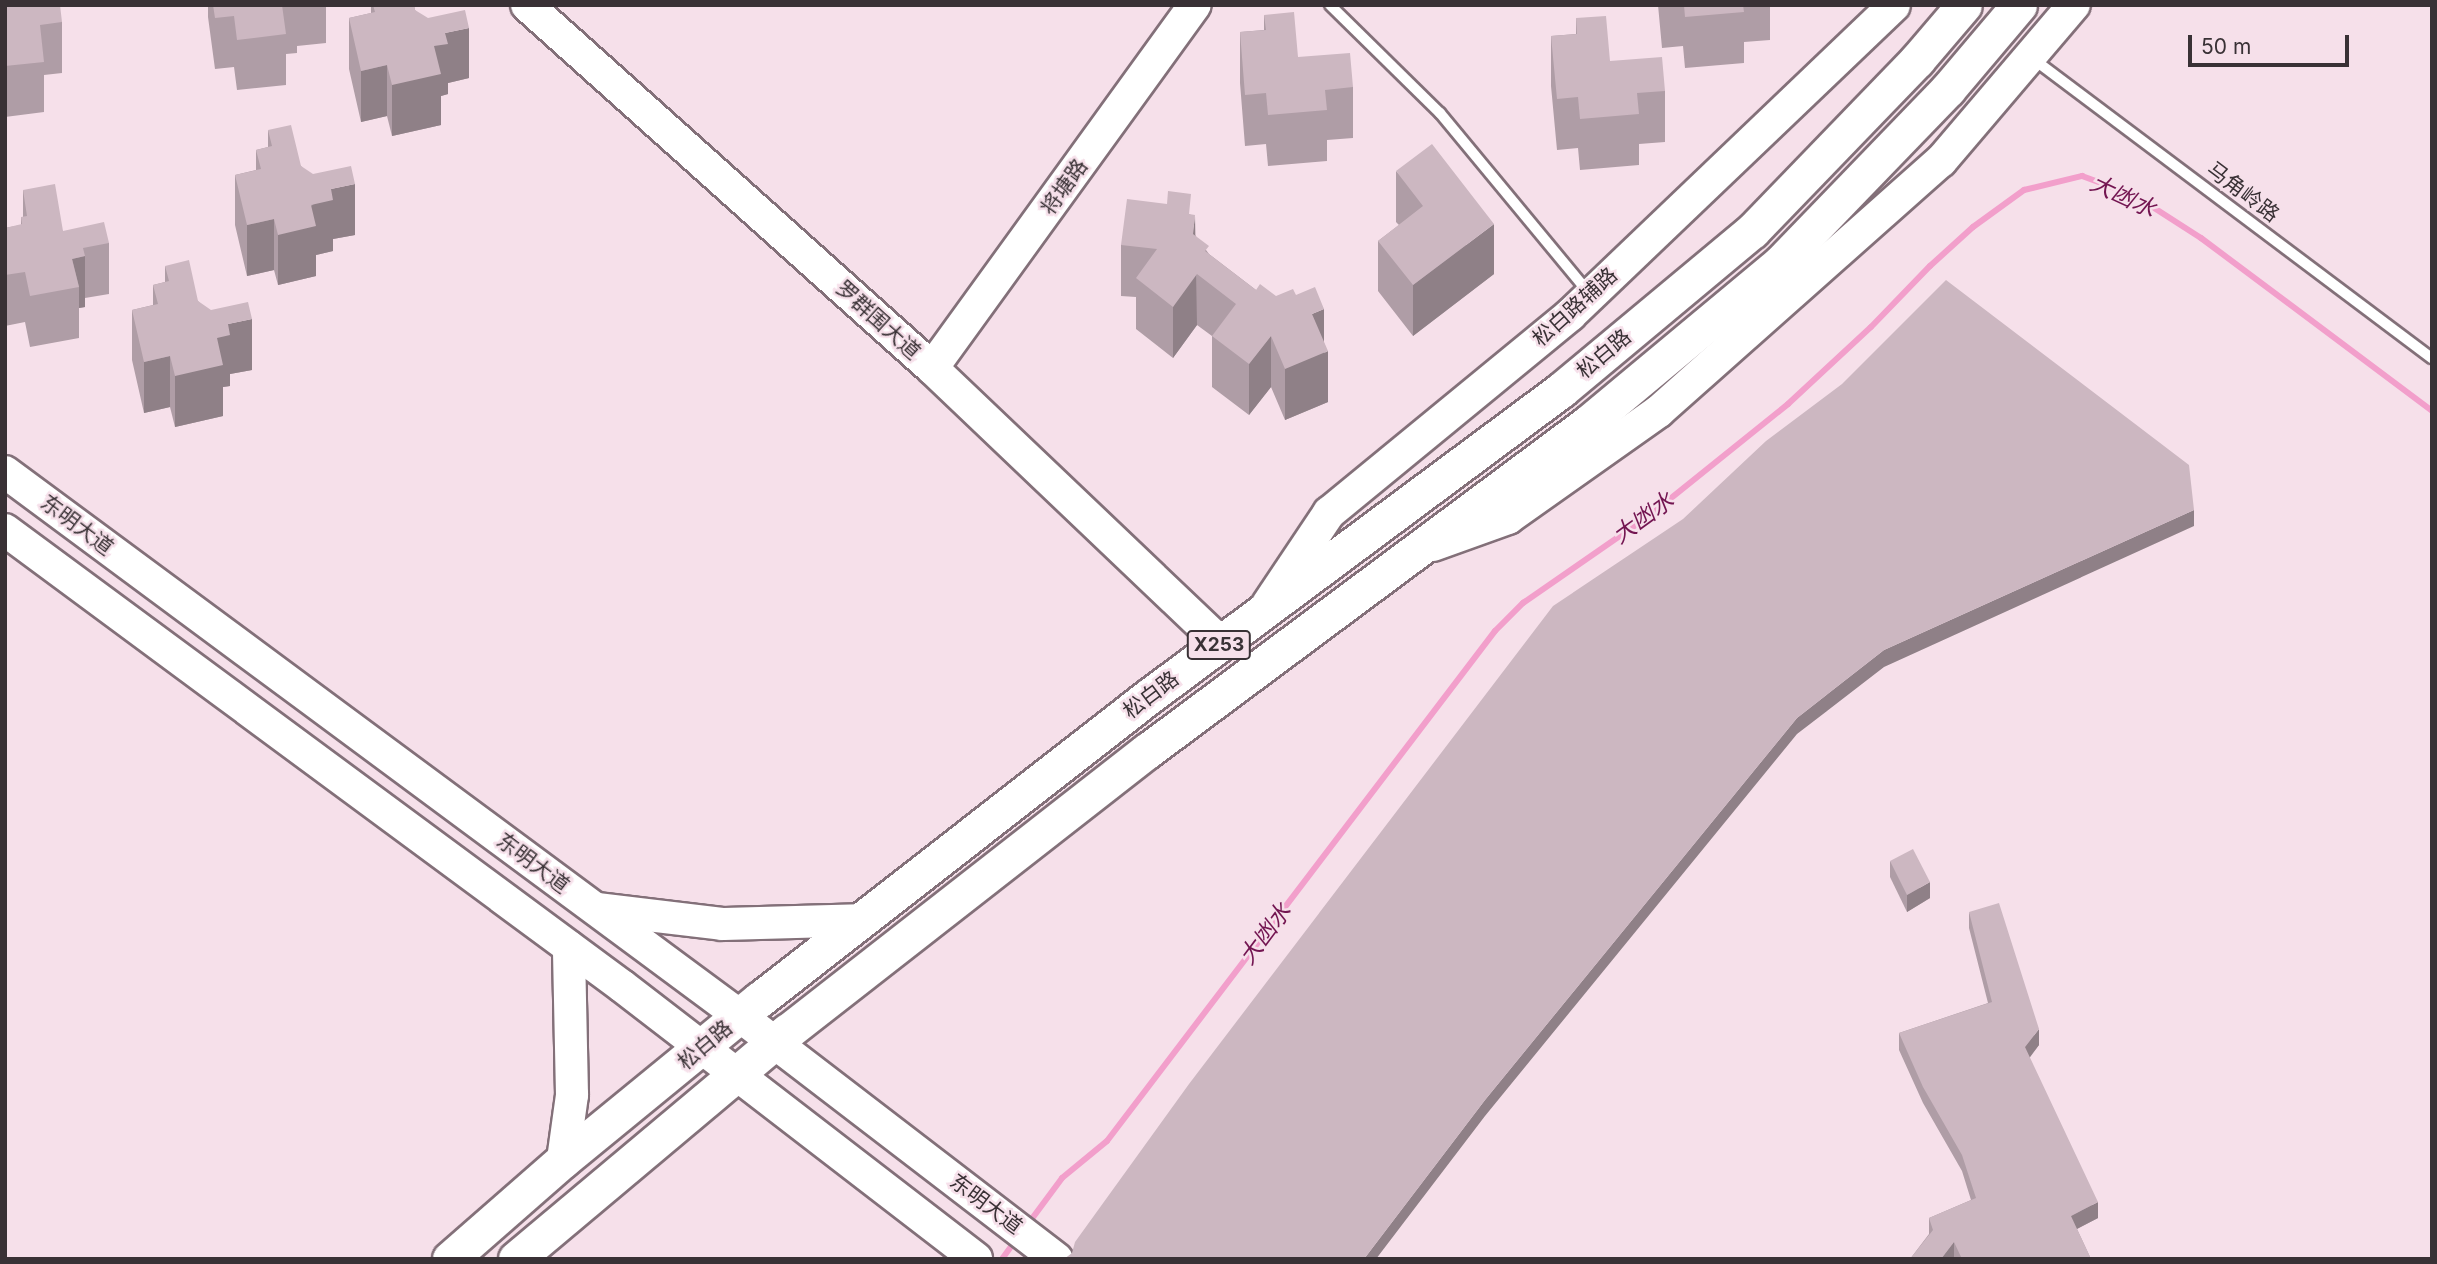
<!DOCTYPE html>
<html>
<head>
<meta charset="utf-8">
<style>
  body { margin:0 }
  #map { position:relative; width:2437px; height:1264px; overflow:hidden; background:#f6e0ea; font-family:Inter,"Noto Sans SC",sans-serif }
  div>[style] { position:absolute }
  [style*='--x'] { left:calc(var(--x)*1px); top:calc(var(--y)*1px); width:calc(var(--w)*1px); rotate:calc(var(--a)*1deg) }
  .stream>* { height:6px; margin:-3px; padding:0 3px; transform-origin:3px; border-radius:3px; background:#f29fcb }
  .roads { filter:drop-shadow(2px 0 #837079) drop-shadow(-2px 0 #837079) drop-shadow(0 2px #837079) drop-shadow(0 -2px #837079) }
  .lane>* { height:10px; margin:-5px; padding:0 5px; transform-origin:5px; border-radius:5px; background:#fff }
  .secondary>* { height:32px; margin:-16px; padding:0 16px; transform-origin:16px; border-radius:16px; background:#fff }
  .primary>* { height:35px; margin:-17.5px; padding:0 17.5px; transform-origin:17.5px; border-radius:17.5px; background:#fff }
  .wall>* { inset:0; background:#af9da6 }
  .shaded-wall>* { inset:0; background:#8f8087 }
  .building>* { inset:0; background:#ccb7c1 }
  span { translate:-50% -50%; white-space:nowrap; text-align:center; line-height:1.15; -webkit-text-stroke:5px #f6e0ea; paint-order:stroke }
  .shield-label span { padding:2px 5px; background:#f6e0ea; border:2px solid; border-radius:5px; -webkit-text-stroke-width:0 }
  .shield-label { font-size:19px; color:#393135; font-weight:700 }
  .street-label { font-size:21px; color:#393135 }
  .water-label { font-size:23px; color:#731551; font-style:italic }
  .frame { position:absolute; inset:0; border:7px solid #393135; pointer-events:none }
  .scale { position:absolute; left:2188px; top:35px; width:161px; height:32px; box-sizing:border-box; border:4px solid #393135; border-top:0; padding-left:9px; font-size:21px; line-height:24px; white-space:nowrap; color:#393135; -webkit-text-stroke:5px #f6e0ea; paint-order:stroke }
</style>
</head>
<body>
<div id="map">
  <div class="stream">
    <div style="--x:1028;--y:1224;--w:57;--a:-53.5"></div>
    <div style="--x:1062;--y:1178;--w:58;--a:-39.4"></div>
    <div style="--x:1107;--y:1141;--w:641;--a:-52.74"></div>
    <div style="--x:1495;--y:631;--w:40;--a:-45"></div>
    <div style="--x:1523;--y:603;--w:155;--a:-34.7"></div>
    <div style="--x:1650;--y:515;--w:177;--a:-38.8"></div>
    <div style="--x:1788;--y:404;--w:113;--a:-42.9"></div>
    <div style="--x:1871;--y:327;--w:85;--a:-46"></div>
    <div style="--x:1930;--y:266;--w:58;--a:-42.2"></div>
    <div style="--x:1973;--y:227;--w:63;--a:-36"></div>
    <div style="--x:2024;--y:190;--w:60;--a:-13.6"></div>
    <div style="--x:2082;--y:176;--w:55;--a:20.1"></div>
    <div style="--x:2134;--y:195;--w:80;--a:32.7"></div>
    <div style="--x:2201;--y:238;--w:289;--a:36.8"></div>
    <div style="--x:1002;--y:1259;--w:26;--a:-54"></div>
  </div>
  <div class="roads">
    <div class="lane">
      <div style="--x:1330;--y:5;--w:154;--a:44.5"></div>
      <div style="--x:1440;--y:113;--w:235;--a:50.4"></div>
      <div style="--x:2032;--y:58;--w:500;--a:36.9"></div>
    </div>
    <div class="secondary">
      <div style="--x:527;--y:5;--w:544;--a:41.87"></div>
      <div style="--x:932;--y:368;--w:399;--a:43.6"></div>
      <div style="--x:932;--y:368;--w:448;--a:-54.1"></div>
      <div style="--x:5;--y:472;--w:914;--a:36.51"></div>
      <div style="--x:740;--y:1016;--w:399;--a:37.5"></div>
      <div style="--x:5;--y:530;--w:767;--a:36.47"></div>
      <div style="--x:622;--y:986;--w:447;--a:37.6"></div>
      <div style="--x:1433;--y:545;--w:80;--a:-19.8"></div>
      <div style="--x:1508;--y:518;--w:185;--a:-35.3"></div>
      <div style="--x:1659;--y:411;--w:377;--a:-41.6"></div>
      <div style="--x:1941;--y:161;--w:205;--a:-49.6"></div>
      <div style="--x:1268;--y:604;--w:110;--a:-56.2"></div>
      <div style="--x:1329;--y:513;--w:312;--a:-39.4"></div>
      <div style="--x:1570;--y:315;--w:448;--a:-43.7"></div>
      <div style="--x:597;--y:909;--w:126;--a:6.8"></div>
      <div style="--x:722;--y:924;--w:139;--a:-1.6"></div>
      <div style="--x:563;--y:1160;--w:66;--a:-82.1"></div>
      <div style="--x:572;--y:1095;--w:148;--a:-91.2"></div>
    </div>
    <div class="primary">
      <div style="--x:450;--y:1259;--w:150;--a:-41.2"></div>
      <div style="--x:563;--y:1160;--w:254;--a:-39.3"></div>
      <div style="--x:760;--y:999;--w:492;--a:-37.9"></div>
      <div style="--x:1148;--y:697;--w:515;--a:-36.62"></div>
      <div style="--x:1561;--y:390;--w:249;--a:-39.8"></div>
      <div style="--x:1752;--y:231;--w:238;--a:-46"></div>
      <div style="--x:1917;--y:60;--w:72;--a:-49.5"></div>
      <div style="--x:516;--y:1259;--w:354;--a:-40"></div>
      <div style="--x:787;--y:1032;--w:457;--a:-38"></div>
      <div style="--x:1147;--y:751;--w:550;--a:-36.64"></div>
      <div style="--x:1588;--y:423;--w:251;--a:-39.8"></div>
      <div style="--x:1781;--y:262;--w:240;--a:-46"></div>
      <div style="--x:1948;--y:89;--w:110;--a:-49.8"></div>
    </div>
  </div>
  <div class="wall">
    <div style="clip-path:polygon(5px 5px,62px 22px,62px 73px,44px 75px,44px 112px,5px 117px)"></div>
    <div style="clip-path:polygon(208px 5px,326px 5px,326px 43px,297px 46px,297px 53px,286px 54px,286px 85px,237px 90px,234px 67px,215px 69px,208px 17px)"></div>
    <div style="clip-path:polygon(371px 5px,414px 5px,415px 10px,469px 78px,448px 83px,448px 94px,441px 96px,441px 125px,392px 136px,387px 116px,361px 122px,349px 69px,349px 18px,371px 13px)"></div>
    <div style="clip-path:polygon(1658px 5px,1770px 5px,1770px 40px,1744px 42px,1744px 63px,1685px 68px,1683px 46px,1662px 48px)"></div>
    <div style="clip-path:polygon(1264px 15px,1298px 57px,1353px 87px,1353px 138px,1327px 140px,1327px 161px,1268px 166px,1266px 144px,1245px 146px,1240px 83px,1240px 32px,1264px 30px)"></div>
    <div style="clip-path:polygon(1576px 18px,1610px 61px,1665px 91px,1665px 142px,1639px 144px,1639px 165px,1580px 170px,1578px 148px,1557px 150px,1551px 86px,1551px 36px,1576px 34px)"></div>
    <div style="clip-path:polygon(268px 130px,301px 166px,355px 235px,333px 239px,333px 251px,316px 255px,316px 276px,278px 285px,274px 270px,247px 276px,235px 225px,235px 175px,256px 170px,256px 150px,268px 147px)"></div>
    <div style="clip-path:polygon(1396px 171px,1494px 274px,1413px 336px,1378px 291px,1378px 241px,1399px 225px,1396px 222px)"></div>
    <div style="clip-path:polygon(23px 190px,63px 231px,109px 243px,109px 294px,85px 298px,85px 307px,79px 308px,79px 338px,30px 347px,25px 322px,5px 326px,5px 228px,21px 225px,21px 217px,23px 217px)"></div>
    <div style="clip-path:polygon(1167px 204px,1191px 215px,1195px 235px,1209px 254px,1324px 342px,1328px 402px,1285px 420px,1271px 387px,1249px 415px,1212px 387px,1212px 336px,1197px 325px,1173px 358px,1136px 329px,1136px 297px,1121px 296px,1121px 245px)"></div>
    <div style="clip-path:polygon(165px 266px,198px 301px,252px 370px,230px 374px,230px 386px,223px 387px,223px 416px,175px 427px,170px 407px,144px 413px,132px 360px,132px 310px,153px 305px,153px 285px,165px 282px)"></div>
    <div style="clip-path:polygon(1890px 861px,1930px 898px,1907px 912px,1890px 877px)"></div>
    <div style="clip-path:polygon(1969px 912px,2039px 1045px,2029px 1057px,2098px 1218px,2077px 1229px,2091px 1259px,1955px 1259px,1954px 1258px,1954px 1259px,1910px 1259px,1929px 1234px,1929px 1218px,1971px 1200px,1962px 1171px,1923px 1103px,1899px 1050px,1899px 1033px,1988px 1003px,1969px 928px)"></div>
  </div>
  <div class="shaded-wall">
    <div style="clip-path:polygon(469px 28px,469px 78px,448px 83px,448px 94px,441px 96px,441px 125px,392px 136px,392px 85px,434px 46px,445px 33px)"></div>
    <div style="clip-path:polygon(387px 65px,387px 116px,361px 122px,361px 71px)"></div>
    <div style="clip-path:polygon(355px 184px,355px 235px,333px 239px,333px 251px,316px 255px,316px 276px,278px 285px,278px 235px,331px 189px)"></div>
    <div style="clip-path:polygon(1195px 215px,1197px 325px,1173px 358px,1173px 307px,1193px 234px)"></div>
    <div style="clip-path:polygon(274px 219px,274px 270px,247px 276px,247px 225px)"></div>
    <div style="clip-path:polygon(1494px 224px,1494px 274px,1413px 336px,1413px 285px)"></div>
    <div style="clip-path:polygon(85px 256px,85px 307px,79px 308px,79px 287px,72px 259px)"></div>
    <div style="clip-path:polygon(1324px 309px,1324px 353px,1328px 351px,1328px 402px,1285px 420px,1285px 369px,1312px 314px)"></div>
    <div style="clip-path:polygon(252px 319px,252px 370px,230px 374px,230px 386px,223px 387px,223px 416px,175px 427px,175px 376px,217px 338px,228px 324px)"></div>
    <div style="clip-path:polygon(1271px 336px,1271px 387px,1249px 415px,1249px 364px)"></div>
    <div style="clip-path:polygon(170px 356px,170px 407px,144px 413px,144px 362px)"></div>
    <div style="clip-path:polygon(2194px 510px,2194px 526px,1884px 667px,1797px 734px,1485px 1116px,1376px 1259px,1364px 1259px,1485px 1100px,1797px 718px,1884px 650px)"></div>
    <div style="clip-path:polygon(1930px 882px,1930px 898px,1907px 912px,1907px 895px)"></div>
    <div style="clip-path:polygon(2039px 1029px,2039px 1045px,2025px 1064px,2025px 1047px)"></div>
    <div style="clip-path:polygon(2098px 1202px,2098px 1218px,2071px 1232px,2071px 1216px)"></div>
    <div style="clip-path:polygon(1954px 1242px,1954px 1259px,1941px 1259px)"></div>
  </div>
  <div class="building">
    <div style="clip-path:polygon(5px 5px,60px 5px,62px 22px,40px 25px,44px 62px,5px 66px)"></div>
    <div style="clip-path:polygon(213px 5px,282px 5px,286px 34px,237px 40px,234px 16px,215px 18px)"></div>
    <div style="clip-path:polygon(373px 5px,414px 5px,415px 10px,428px 18px,465px 10px,469px 28px,445px 33px,448px 44px,434px 46px,441px 74px,392px 85px,387px 65px,361px 71px,349px 18px,375px 12px)"></div>
    <div style="clip-path:polygon(1684px 5px,1743px 5px,1744px 12px,1685px 17px)"></div>
    <div style="clip-path:polygon(1294px 12px,1298px 57px,1350px 53px,1353px 87px,1325px 90px,1327px 110px,1268px 115px,1266px 93px,1245px 95px,1240px 32px,1266px 30px,1264px 15px)"></div>
    <div style="clip-path:polygon(1606px 16px,1610px 61px,1662px 57px,1665px 91px,1637px 93px,1639px 114px,1580px 119px,1578px 97px,1557px 99px,1551px 36px,1577px 34px,1576px 18px)"></div>
    <div style="clip-path:polygon(291px 125px,301px 166px,313px 174px,351px 166px,355px 184px,331px 189px,333px 200px,311px 205px,316px 226px,278px 235px,274px 219px,247px 225px,235px 175px,261px 169px,256px 150px,272px 146px,268px 130px)"></div>
    <div style="clip-path:polygon(1432px 144px,1494px 224px,1413px 285px,1378px 241px,1423px 206px,1396px 171px)"></div>
    <div style="clip-path:polygon(55px 184px,63px 231px,104px 222px,109px 243px,83px 248px,85px 256px,72px 259px,79px 287px,30px 296px,25px 272px,5px 275px,5px 228px,22px 224px,21px 217px,27px 216px,23px 190px)"></div>
    <div style="clip-path:polygon(1168px 191px,1191px 194px,1189px 214px,1195px 215px,1193px 234px,1209px 246px,1205px 251px,1256px 290px,1260px 284px,1276px 296px,1293px 289px,1296px 295px,1315px 287px,1324px 309px,1312px 314px,1328px 351px,1285px 369px,1271px 336px,1249px 364px,1212px 336px,1236px 304px,1197px 274px,1173px 307px,1136px 278px,1157px 249px,1121px 245px,1127px 199px,1167px 204px)"></div>
    <div style="clip-path:polygon(189px 260px,198px 301px,211px 310px,248px 302px,252px 319px,228px 324px,230px 335px,217px 338px,223px 365px,175px 376px,170px 356px,144px 362px,132px 310px,158px 304px,153px 285px,169px 281px,165px 266px)"></div>
    <div style="clip-path:polygon(1946px 280px,2189px 465px,2194px 510px,1884px 650px,1797px 718px,1485px 1100px,1364px 1259px,1064px 1259px,1072px 1253px,1075px 1242px,1189px 1084px,1553px 606px,1683px 519px,1766px 441px,1842px 384px)"></div>
    <div style="clip-path:polygon(1913px 849px,1930px 882px,1907px 895px,1890px 861px)"></div>
    <div style="clip-path:polygon(1999px 903px,2039px 1029px,2025px 1047px,2098px 1202px,2071px 1216px,2091px 1259px,1962px 1259px,1954px 1242px,1941px 1259px,1910px 1259px,1933px 1230px,1929px 1218px,1976px 1198px,1962px 1155px,1923px 1087px,1899px 1033px,1992px 1002px,1969px 912px)"></div>
  </div>
  <div class="shield-label">
    <span style="left:1219px;top:645px">X253</span>
  </div>
  <div class="street-label">
    <span style="left:1064px;top:187px;rotate:-54deg">将塘路</span>
    <span style="left:2243px;top:192px;rotate:37deg">马角岭路</span>
    <span style="left:1575px;top:307px;rotate:-42deg">松白路辅路</span>
    <span style="left:878px;top:320px;rotate:42deg">罗群围大道</span>
    <span style="left:1604px;top:354px;rotate:-40deg">松白路</span>
    <span style="left:77px;top:525px;rotate:37deg">东明大道</span>
    <span style="left:1151px;top:695px;rotate:-37deg">松白路</span>
    <span style="left:533px;top:863px;rotate:37deg">东明大道</span>
    <span style="left:705px;top:1045px;rotate:-40deg">松白路</span>
    <span style="left:986px;top:1204px;rotate:37deg">东明大道</span>
  </div>
  <div class="water-label">
    <span style="left:2123px;top:196px;rotate:25deg">大凼水</span>
    <span style="left:1643px;top:518px;rotate:-36deg">大凼水</span>
    <span style="left:1265px;top:934px;rotate:-53deg">大凼水</span>
  </div>
  <div class="frame"></div>
  <div class="scale">50 m</div>
</div>
</body>
</html>
